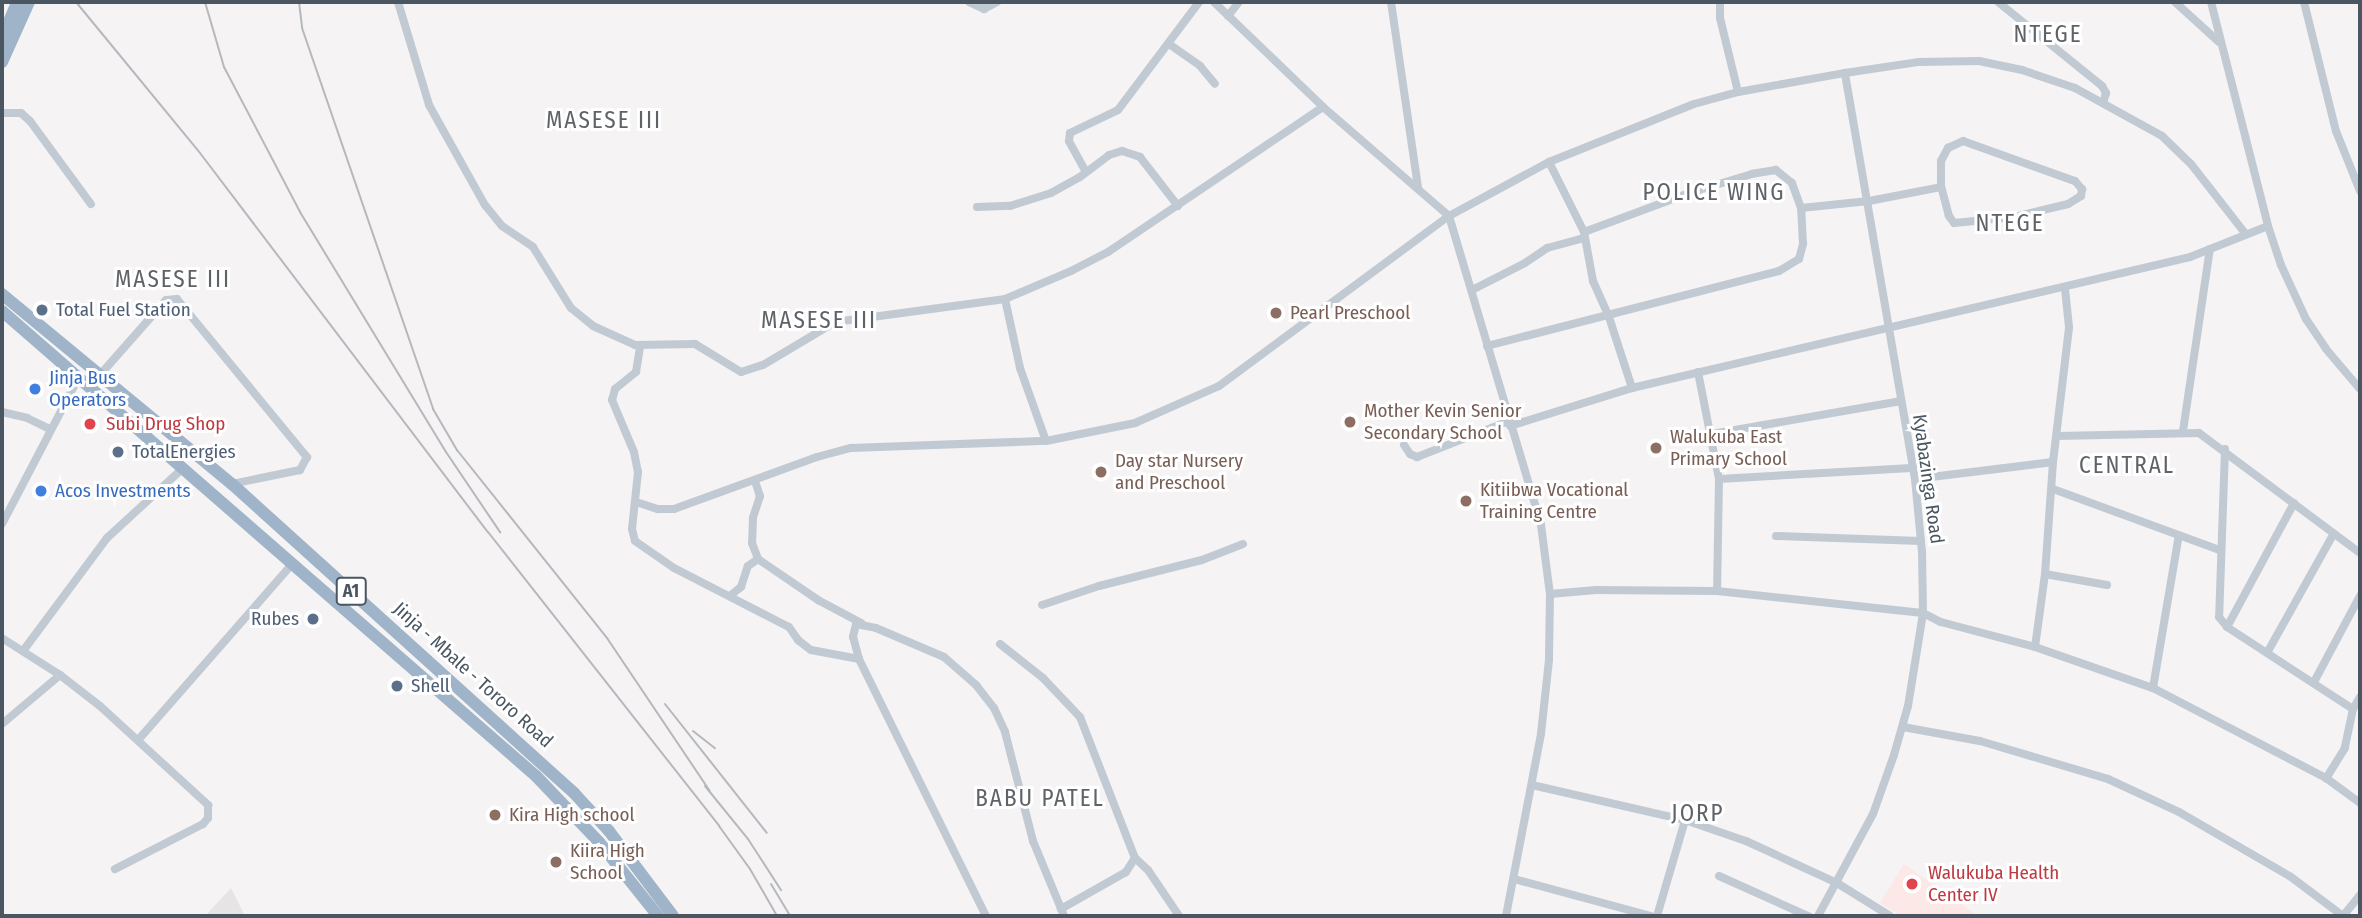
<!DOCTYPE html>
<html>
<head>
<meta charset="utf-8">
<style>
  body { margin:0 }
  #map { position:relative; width:2362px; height:918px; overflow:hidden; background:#f5f3f3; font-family:"Fira Sans Condensed",sans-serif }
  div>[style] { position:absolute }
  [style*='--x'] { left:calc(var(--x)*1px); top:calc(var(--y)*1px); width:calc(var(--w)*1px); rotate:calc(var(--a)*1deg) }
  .education>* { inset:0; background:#e6e4e5 }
  .medical>* { inset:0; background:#fce8e6 }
  .minor>* { height:8px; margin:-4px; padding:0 4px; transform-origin:4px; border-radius:4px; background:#c1cad2 }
  .trunk>* { height:12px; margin:-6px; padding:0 6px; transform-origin:6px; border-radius:6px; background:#9fb4c9 }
  .rail>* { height:2px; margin:-1px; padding:0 1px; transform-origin:1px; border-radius:1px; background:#b5b8bd }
  .dots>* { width:19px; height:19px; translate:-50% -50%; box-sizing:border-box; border:4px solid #fff; border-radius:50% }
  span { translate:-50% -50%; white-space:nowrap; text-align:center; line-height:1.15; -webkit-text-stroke:6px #fff; paint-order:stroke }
  .shield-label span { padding:2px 5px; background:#fff; border:2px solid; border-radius:5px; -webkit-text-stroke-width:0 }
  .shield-label { font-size:18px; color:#4a5661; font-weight:700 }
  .service-label { font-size:19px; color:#4e5e75 }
  .left { translate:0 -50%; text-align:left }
  .right { translate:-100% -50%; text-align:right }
  .education-label { font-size:19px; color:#785e54 }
  .shop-label { font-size:19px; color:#366cbe }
  .health-label { font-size:19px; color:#be3a42 }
  .street-label { font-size:19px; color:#4a5661 }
  .quarter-label { font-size:23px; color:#5f6368; letter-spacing:2px }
  .frame { position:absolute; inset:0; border:4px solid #4a5661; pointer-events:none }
</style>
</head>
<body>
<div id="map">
  <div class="education">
    <div style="clip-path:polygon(231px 888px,245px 916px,205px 916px)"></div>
  </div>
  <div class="medical">
    <div style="clip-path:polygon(1904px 864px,1977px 915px,1976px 916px,1901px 916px,1880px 903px)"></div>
  </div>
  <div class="minor">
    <div style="--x:398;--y:2;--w:108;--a:73.2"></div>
    <div style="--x:429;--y:105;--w:115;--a:60.8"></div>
    <div style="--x:485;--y:205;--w:27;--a:51"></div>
    <div style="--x:502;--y:226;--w:37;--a:34"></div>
    <div style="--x:533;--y:247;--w:72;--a:58.1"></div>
    <div style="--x:571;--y:308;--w:28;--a:39"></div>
    <div style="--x:593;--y:326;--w:46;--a:24.3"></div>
    <div style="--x:635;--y:345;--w:60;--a:-1"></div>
    <div style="--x:695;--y:344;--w:54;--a:31.3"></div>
    <div style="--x:741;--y:372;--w:23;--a:-18"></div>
    <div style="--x:763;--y:365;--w:84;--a:-30.8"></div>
    <div style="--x:835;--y:322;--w:172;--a:-7.7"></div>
    <div style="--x:1005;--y:299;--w:72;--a:-23"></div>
    <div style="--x:1071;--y:271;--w:42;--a:-27.2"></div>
    <div style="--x:1108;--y:252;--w:259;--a:-34"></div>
    <div style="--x:969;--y:2;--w:17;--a:25"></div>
    <div style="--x:984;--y:9;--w:15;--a:-28"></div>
    <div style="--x:1214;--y:2;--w:151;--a:43.9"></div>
    <div style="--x:1323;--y:107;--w:167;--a:40.9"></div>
    <div style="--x:1449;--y:216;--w:322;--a:73.4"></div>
    <div style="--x:1541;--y:525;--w:70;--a:82.6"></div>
    <div style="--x:1550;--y:594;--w:66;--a:90.9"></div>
    <div style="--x:1549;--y:660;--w:74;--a:96.2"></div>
    <div style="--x:1541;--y:734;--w:185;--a:100.9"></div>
    <div style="--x:1391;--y:2;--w:187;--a:81.7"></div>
    <div style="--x:1720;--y:2;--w:16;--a:90"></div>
    <div style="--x:1720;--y:18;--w:76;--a:76.3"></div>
    <div style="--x:1998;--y:2;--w:134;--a:38.9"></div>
    <div style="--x:2102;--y:86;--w:8;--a:60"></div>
    <div style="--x:2106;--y:93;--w:10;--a:107"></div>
    <div style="--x:2175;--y:2;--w:59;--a:42.3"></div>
    <div style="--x:2211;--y:2;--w:231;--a:75.7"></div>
    <div style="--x:2268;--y:226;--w:41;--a:71.6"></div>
    <div style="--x:2281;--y:265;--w:60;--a:65.2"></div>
    <div style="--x:2306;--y:319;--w:36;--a:56"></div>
    <div style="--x:2326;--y:349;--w:52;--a:49.6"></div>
    <div style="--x:2304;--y:2;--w:133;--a:76.1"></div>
    <div style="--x:2336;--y:131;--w:65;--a:68.2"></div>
    <div style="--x:1228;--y:16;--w:18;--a:-52"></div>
    <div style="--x:1169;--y:44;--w:38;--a:35"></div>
    <div style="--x:1200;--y:66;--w:23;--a:50"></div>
    <div style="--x:2;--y:113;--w:19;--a:0"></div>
    <div style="--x:21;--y:113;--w:12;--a:42"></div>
    <div style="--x:30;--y:121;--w:103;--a:53.7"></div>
    <div style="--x:1963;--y:141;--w:119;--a:19.7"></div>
    <div style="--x:2075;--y:181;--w:11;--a:49"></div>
    <div style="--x:2082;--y:189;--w:7;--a:98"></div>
    <div style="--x:2081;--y:196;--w:15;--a:148"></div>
    <div style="--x:2068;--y:204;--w:56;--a:166.5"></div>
    <div style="--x:2014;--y:217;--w:60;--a:174.3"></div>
    <div style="--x:1954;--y:223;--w:9;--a:-126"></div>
    <div style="--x:1949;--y:216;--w:30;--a:-105"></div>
    <div style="--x:1941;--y:187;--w:26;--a:-90"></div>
    <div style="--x:1941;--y:161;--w:15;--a:-62"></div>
    <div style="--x:1948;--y:148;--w:17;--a:-25"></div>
    <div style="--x:1549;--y:162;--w:78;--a:63.4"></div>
    <div style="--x:1584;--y:232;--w:50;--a:79.6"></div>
    <div style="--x:1593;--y:281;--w:36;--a:66"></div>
    <div style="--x:1608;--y:314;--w:78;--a:72"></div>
    <div style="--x:1086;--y:172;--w:35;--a:-119"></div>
    <div style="--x:1069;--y:141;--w:8;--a:-83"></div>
    <div style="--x:1070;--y:133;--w:53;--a:-25.6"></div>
    <div style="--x:1118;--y:110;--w:135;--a:-53.1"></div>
    <div style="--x:977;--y:207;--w:33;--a:-2"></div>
    <div style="--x:1010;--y:206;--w:43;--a:-17.6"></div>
    <div style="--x:1051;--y:193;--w:33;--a:-29"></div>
    <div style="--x:1080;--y:177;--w:36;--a:-37"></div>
    <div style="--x:1109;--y:155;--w:14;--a:-17"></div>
    <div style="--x:1122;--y:151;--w:19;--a:18"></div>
    <div style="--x:1140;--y:157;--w:62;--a:52.2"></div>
    <div style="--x:1801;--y:208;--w:68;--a:-5.9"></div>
    <div style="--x:1869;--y:201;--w:73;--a:-11"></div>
    <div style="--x:1472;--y:290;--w:59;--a:-27"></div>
    <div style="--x:1525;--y:263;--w:27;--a:-34"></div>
    <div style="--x:1547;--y:248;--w:38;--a:-15"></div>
    <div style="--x:1005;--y:299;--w:71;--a:77.7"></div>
    <div style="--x:1020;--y:368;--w:77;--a:70.4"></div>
    <div style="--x:1487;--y:346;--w:301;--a:-14.4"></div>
    <div style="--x:1779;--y:271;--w:23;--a:-31"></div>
    <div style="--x:1799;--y:259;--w:16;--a:-75"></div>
    <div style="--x:1803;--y:244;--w:36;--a:-93"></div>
    <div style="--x:1801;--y:208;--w:27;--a:-110"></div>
    <div style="--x:1792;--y:183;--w:21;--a:-141"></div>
    <div style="--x:1776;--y:170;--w:24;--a:171"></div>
    <div style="--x:1752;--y:174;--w:66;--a:163.2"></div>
    <div style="--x:1689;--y:193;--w:112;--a:159.6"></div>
    <div style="--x:640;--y:347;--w:25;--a:99"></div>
    <div style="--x:636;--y:372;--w:27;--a:141"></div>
    <div style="--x:615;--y:389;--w:11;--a:105"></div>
    <div style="--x:612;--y:400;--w:56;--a:67.1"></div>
    <div style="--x:634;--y:452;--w:20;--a:79"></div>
    <div style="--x:638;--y:472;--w:57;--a:96"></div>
    <div style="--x:632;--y:529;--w:12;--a:76"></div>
    <div style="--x:635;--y:541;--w:47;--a:34.7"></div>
    <div style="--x:674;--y:568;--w:129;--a:27.2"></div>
    <div style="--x:789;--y:627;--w:16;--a:55"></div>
    <div style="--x:798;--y:640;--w:16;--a:38"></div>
    <div style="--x:811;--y:650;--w:49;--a:10.6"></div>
    <div style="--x:1698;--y:372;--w:109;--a:78.9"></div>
    <div style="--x:1719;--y:479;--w:112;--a:91"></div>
    <div style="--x:99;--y:376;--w:101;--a:-48.6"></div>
    <div style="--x:166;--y:300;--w:11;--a:-5"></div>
    <div style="--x:177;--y:299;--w:205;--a:50.6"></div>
    <div style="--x:307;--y:457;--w:15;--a:118"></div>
    <div style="--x:300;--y:470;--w:69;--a:168.4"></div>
    <div style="--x:2;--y:412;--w:26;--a:13"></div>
    <div style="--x:27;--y:418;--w:25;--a:26"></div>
    <div style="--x:1510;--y:426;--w:128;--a:-17.3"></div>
    <div style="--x:1632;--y:388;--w:573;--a:-13.21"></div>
    <div style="--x:2190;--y:257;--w:84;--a:-21.7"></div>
    <div style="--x:2183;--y:431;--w:184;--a:-81.6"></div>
    <div style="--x:1712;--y:434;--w:192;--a:-9.9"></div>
    <div style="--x:2057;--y:436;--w:142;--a:-1.2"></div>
    <div style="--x:2199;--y:433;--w:201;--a:36.7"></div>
    <div style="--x:1404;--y:445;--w:11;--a:56"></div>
    <div style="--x:1410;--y:454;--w:8;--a:23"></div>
    <div style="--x:1417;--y:457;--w:99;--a:-21.4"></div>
    <div style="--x:2225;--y:449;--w:168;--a:92"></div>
    <div style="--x:2219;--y:617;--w:13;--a:51"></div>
    <div style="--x:2227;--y:627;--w:150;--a:33.1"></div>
    <div style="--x:2353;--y:709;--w:40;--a:102"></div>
    <div style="--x:2345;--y:748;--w:36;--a:122"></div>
    <div style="--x:1719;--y:479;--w:193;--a:-3.3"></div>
    <div style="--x:1915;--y:479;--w:139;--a:-7"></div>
    <div style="--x:2053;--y:462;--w:136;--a:-83.2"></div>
    <div style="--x:2069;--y:327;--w:39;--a:-96"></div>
    <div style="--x:755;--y:481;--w:16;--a:72"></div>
    <div style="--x:760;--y:496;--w:23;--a:108"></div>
    <div style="--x:753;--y:518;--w:25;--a:92"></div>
    <div style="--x:752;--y:543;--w:17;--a:69"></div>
    <div style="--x:758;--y:559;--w:73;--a:34.3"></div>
    <div style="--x:818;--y:600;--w:49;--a:28.1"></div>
    <div style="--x:2053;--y:489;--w:178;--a:20.1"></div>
    <div style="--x:636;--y:502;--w:23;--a:18"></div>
    <div style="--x:658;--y:509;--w:16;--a:0"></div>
    <div style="--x:674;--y:509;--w:152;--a:-20"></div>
    <div style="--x:817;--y:457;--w:35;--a:-15"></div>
    <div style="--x:851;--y:448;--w:195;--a:-2.1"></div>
    <div style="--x:1046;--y:441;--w:91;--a:-11.4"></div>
    <div style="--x:1135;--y:423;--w:92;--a:-23.8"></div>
    <div style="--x:1219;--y:386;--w:286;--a:-36.5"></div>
    <div style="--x:1449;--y:216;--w:114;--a:-28.4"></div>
    <div style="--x:1549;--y:162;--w:156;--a:-21.8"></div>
    <div style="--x:1694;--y:104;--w:46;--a:-15.3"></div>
    <div style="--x:1738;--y:92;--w:109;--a:-10.1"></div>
    <div style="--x:1845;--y:73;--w:75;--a:-8.5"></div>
    <div style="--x:1919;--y:62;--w:60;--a:-1"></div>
    <div style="--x:1979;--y:61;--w:44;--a:11.8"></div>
    <div style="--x:2022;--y:70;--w:56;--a:18.8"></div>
    <div style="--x:2075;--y:88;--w:99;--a:28.9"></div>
    <div style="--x:2162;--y:136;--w:40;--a:44"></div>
    <div style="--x:2191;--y:164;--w:88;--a:52"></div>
    <div style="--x:2;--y:524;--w:166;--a:-62.4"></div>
    <div style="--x:1776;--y:536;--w:145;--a:2"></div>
    <div style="--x:2045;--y:574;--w:63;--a:10.1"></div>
    <div style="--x:1550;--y:594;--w:46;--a:-5"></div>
    <div style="--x:1596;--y:590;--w:121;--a:0.5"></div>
    <div style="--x:1717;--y:591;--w:207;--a:6.1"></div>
    <div style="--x:1923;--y:613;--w:20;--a:27"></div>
    <div style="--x:1941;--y:622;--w:97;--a:14.9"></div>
    <div style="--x:2035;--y:647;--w:125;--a:19.2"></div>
    <div style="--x:2153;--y:688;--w:195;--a:27.5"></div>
    <div style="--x:2326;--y:778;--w:42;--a:36.3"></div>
    <div style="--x:731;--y:595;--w:13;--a:-39"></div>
    <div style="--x:741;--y:587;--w:22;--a:-72"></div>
    <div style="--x:748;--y:566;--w:12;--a:-35"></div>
    <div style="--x:1042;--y:605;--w:60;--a:-18.4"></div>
    <div style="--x:1099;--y:586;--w:106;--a:-14.2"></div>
    <div style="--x:1202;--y:560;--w:44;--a:-21.3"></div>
    <div style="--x:2227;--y:627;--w:141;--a:-61.6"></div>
    <div style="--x:2;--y:638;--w:69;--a:32.5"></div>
    <div style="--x:60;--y:675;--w:51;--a:37.8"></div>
    <div style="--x:100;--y:706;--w:147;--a:42.5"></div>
    <div style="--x:208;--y:805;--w:13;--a:90"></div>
    <div style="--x:208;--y:818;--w:8;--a:130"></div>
    <div style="--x:203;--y:824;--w:99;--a:152.9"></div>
    <div style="--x:1000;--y:644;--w:55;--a:38.3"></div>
    <div style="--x:1043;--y:678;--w:54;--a:46.5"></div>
    <div style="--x:1080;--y:717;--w:151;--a:68.7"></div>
    <div style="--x:1135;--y:858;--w:17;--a:123"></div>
    <div style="--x:1126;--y:872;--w:75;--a:150.4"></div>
    <div style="--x:2035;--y:647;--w:74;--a:-82.2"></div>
    <div style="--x:2045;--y:574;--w:112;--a:-85.9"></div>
    <div style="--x:23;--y:651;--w:141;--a:-53.4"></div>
    <div style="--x:107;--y:538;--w:103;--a:-42.6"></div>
    <div style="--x:2267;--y:653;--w:137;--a:-60.8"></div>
    <div style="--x:2314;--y:682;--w:98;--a:-61.9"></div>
    <div style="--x:2153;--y:688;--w:155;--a:-80.4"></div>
    <div style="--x:2353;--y:709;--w:14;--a:-60"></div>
    <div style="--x:2;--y:724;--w:76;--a:-40.2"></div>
    <div style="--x:1903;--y:727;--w:78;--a:10.3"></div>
    <div style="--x:1980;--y:741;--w:134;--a:16.5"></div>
    <div style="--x:2108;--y:779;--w:78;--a:24.9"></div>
    <div style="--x:2179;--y:812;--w:129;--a:30.1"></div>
    <div style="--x:2291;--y:877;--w:65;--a:36.9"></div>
    <div style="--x:139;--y:739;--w:232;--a:-48.8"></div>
    <div style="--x:1532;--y:785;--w:157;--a:12.9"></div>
    <div style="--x:1685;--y:820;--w:65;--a:19"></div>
    <div style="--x:1746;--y:841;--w:100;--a:24.8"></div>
    <div style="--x:1837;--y:883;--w:62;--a:31.9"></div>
    <div style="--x:1135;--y:858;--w:18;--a:43"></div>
    <div style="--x:1148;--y:870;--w:55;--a:56"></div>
    <div style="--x:1719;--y:876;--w:98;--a:24.2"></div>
    <div style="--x:1514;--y:879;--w:142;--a:15.1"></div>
    <div style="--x:986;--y:916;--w:287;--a:-116.3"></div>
    <div style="--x:859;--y:659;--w:23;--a:-105"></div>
    <div style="--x:853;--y:637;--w:13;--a:-77"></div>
    <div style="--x:856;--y:624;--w:20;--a:11"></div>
    <div style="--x:876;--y:628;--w:74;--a:23.1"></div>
    <div style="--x:944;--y:657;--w:43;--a:41.2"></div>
    <div style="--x:976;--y:685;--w:29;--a:52"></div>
    <div style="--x:994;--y:708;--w:26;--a:65"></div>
    <div style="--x:1005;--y:732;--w:113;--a:75.6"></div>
    <div style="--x:1033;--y:841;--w:81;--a:67.5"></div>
    <div style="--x:1657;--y:916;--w:100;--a:-73.7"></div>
    <div style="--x:1818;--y:916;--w:116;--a:-61.7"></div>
    <div style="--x:1873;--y:814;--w:63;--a:-70.4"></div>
    <div style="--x:1894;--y:755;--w:51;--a:-74.1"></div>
    <div style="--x:1908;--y:706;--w:94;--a:-80.8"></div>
    <div style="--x:1923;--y:613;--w:61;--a:-90.9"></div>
    <div style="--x:1922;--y:552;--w:73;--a:-95.5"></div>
    <div style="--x:1915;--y:479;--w:412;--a:-99.8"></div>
    <div style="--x:2343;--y:916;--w:27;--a:-51"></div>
  </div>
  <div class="trunk">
    <div style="--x:2;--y:38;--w:39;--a:-67"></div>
    <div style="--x:2;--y:62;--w:66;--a:-65.8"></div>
    <div style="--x:2;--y:294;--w:298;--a:39.6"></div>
    <div style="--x:232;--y:484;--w:461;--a:42.1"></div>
    <div style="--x:574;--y:793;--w:52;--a:47.4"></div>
    <div style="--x:609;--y:831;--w:106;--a:53"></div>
    <div style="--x:2;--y:311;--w:708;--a:41.05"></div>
    <div style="--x:536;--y:776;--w:91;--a:46.3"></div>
    <div style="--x:599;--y:842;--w:95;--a:51.4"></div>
  </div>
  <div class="rail">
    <div style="--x:76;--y:2;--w:195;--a:50.6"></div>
    <div style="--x:200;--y:153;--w:476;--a:52.8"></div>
    <div style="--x:488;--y:532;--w:374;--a:51.8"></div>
    <div style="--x:719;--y:826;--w:53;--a:54.2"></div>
    <div style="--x:750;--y:869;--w:54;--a:60.1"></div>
    <div style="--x:205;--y:2;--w:68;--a:73.7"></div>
    <div style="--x:224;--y:67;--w:164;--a:62.3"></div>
    <div style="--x:300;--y:212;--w:281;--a:58.7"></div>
    <div style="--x:446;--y:452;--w:97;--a:56"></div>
    <div style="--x:299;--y:2;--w:26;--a:83"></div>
    <div style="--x:302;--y:28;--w:403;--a:71"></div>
    <div style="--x:433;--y:409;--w:48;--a:59.7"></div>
    <div style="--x:457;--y:450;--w:241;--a:51.4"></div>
    <div style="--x:607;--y:638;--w:184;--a:56.1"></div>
    <div style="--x:665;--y:704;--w:164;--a:51.7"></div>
    <div style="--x:693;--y:731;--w:28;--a:38"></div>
    <div style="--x:705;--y:786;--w:68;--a:50.9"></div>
    <div style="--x:748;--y:839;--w:61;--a:57.1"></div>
    <div style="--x:771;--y:884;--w:37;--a:59"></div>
  </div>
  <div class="dots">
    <div style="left:42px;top:310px;background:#5c6f8a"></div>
    <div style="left:1276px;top:313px;background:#8d6e63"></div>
    <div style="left:35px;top:389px;background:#3f7fe0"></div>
    <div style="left:1350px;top:422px;background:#8d6e63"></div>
    <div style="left:90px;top:424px;background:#e0444e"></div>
    <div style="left:1656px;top:448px;background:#8d6e63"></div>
    <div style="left:118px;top:452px;background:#5c6f8a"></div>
    <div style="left:1101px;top:472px;background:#8d6e63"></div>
    <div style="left:41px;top:491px;background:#3f7fe0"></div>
    <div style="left:1466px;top:501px;background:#8d6e63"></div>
    <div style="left:313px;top:619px;background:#5c6f8a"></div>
    <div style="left:397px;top:686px;background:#5c6f8a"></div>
    <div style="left:495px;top:815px;background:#8d6e63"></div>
    <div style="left:556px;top:862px;background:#8d6e63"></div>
    <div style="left:1912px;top:884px;background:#e0444e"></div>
  </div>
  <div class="shield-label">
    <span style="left:351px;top:591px">A1</span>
  </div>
  <div class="service-label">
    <span class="left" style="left:56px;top:310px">Total Fuel Station</span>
    <span class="left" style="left:132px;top:452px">TotalEnergies</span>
    <span class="right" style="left:299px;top:619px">Rubes</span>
    <span class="left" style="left:411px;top:686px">Shell</span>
  </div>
  <div class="education-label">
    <span class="left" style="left:1290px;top:313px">Pearl Preschool</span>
    <span class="left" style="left:1364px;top:422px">Mother Kevin Senior<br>Secondary School</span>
    <span class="left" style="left:1670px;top:448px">Walukuba East<br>Primary School</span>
    <span class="left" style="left:1115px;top:472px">Day star Nursery<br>and Preschool</span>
    <span class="left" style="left:1480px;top:501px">Kitiibwa Vocational<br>Training Centre</span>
    <span class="left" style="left:509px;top:815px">Kira High school</span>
    <span class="left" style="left:570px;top:862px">Kiira High<br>School</span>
  </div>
  <div class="shop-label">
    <span class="left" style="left:49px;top:389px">Jinja Bus<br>Operators</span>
    <span class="left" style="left:55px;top:491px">Acos Investments</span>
  </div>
  <div class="health-label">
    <span class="left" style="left:106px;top:424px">Subi Drug Shop</span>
    <span class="left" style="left:1928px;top:884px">Walukuba Health<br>Center IV</span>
  </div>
  <div class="street-label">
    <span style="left:1928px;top:479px;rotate:82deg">Kyabazinga Road</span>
    <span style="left:473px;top:675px;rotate:42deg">Jinja - Mbale - Tororo Road</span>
  </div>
  <div class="quarter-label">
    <span style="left:2048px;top:34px">NTEGE</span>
    <span style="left:604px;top:120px">MASESE III</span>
    <span style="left:1714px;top:192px">POLICE WING</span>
    <span style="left:2010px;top:223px">NTEGE</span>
    <span style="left:173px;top:279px">MASESE III</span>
    <span style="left:819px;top:320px">MASESE III</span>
    <span style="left:2127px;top:465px">CENTRAL</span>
    <span style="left:1040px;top:798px">BABU PATEL</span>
    <span style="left:1698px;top:813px">JORP</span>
  </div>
  <div class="frame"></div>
</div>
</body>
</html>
